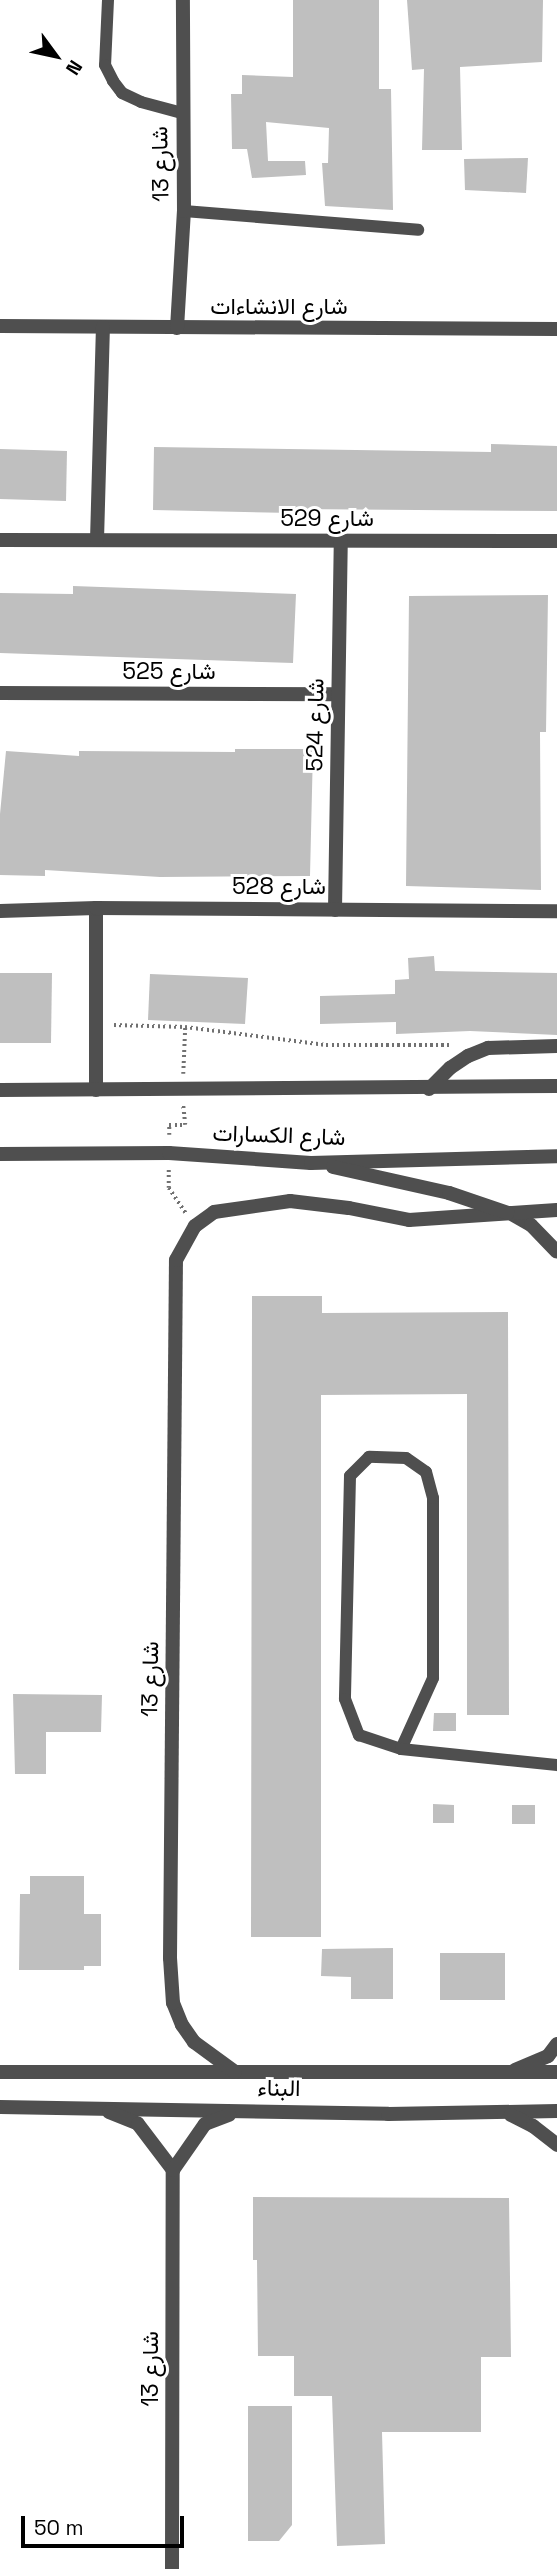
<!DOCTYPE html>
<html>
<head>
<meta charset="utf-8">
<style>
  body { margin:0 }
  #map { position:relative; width:557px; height:2569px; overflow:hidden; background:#fff; font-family:"Space Grotesk",Vazirmatn,sans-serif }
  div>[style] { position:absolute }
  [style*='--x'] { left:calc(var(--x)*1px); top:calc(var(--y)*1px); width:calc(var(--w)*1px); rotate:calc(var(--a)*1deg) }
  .building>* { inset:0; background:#bfbfbf }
  .path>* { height:3.5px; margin-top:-1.75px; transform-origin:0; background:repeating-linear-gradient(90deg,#717171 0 2px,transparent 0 5.5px) }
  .service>* { height:12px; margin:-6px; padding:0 6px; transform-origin:6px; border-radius:6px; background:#4f4f4f }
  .minor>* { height:14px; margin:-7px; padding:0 7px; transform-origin:7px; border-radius:7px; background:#4f4f4f }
  .tertiary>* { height:14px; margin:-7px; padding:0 7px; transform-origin:7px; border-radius:7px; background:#4f4f4f }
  span { translate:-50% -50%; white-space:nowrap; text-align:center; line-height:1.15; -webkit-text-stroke:6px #fff; paint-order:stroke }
  .street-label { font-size:23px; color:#000 }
  .north { position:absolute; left:21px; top:21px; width:70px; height:70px; -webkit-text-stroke:5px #fff; paint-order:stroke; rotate:123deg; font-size:19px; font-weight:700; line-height:28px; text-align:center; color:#000 }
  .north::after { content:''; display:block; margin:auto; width:24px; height:32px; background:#000; clip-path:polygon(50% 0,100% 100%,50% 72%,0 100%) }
  .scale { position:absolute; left:21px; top:2516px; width:163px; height:32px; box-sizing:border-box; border:4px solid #000; border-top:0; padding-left:9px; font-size:21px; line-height:24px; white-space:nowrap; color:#000; -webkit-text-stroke:5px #fff; paint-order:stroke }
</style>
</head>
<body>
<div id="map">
  <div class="building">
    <div style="clip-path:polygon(293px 0,379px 0,379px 89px,391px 89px,393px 210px,325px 206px,322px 163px,328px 163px,329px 128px,266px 122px,268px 161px,305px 161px,306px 175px,252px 178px,247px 149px,232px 149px,231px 94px,242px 94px,242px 75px,293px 77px)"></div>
    <div style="clip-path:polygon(407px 0,543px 0,542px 62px,460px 67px,462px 150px,422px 150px,424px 69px,412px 70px)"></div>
    <div style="clip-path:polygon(528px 158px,526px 193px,465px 190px,464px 159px)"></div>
    <div style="clip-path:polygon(491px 444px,557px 446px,557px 511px,293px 509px,293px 513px,153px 510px,154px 447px,491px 452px)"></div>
    <div style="clip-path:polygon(0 449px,67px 451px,66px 501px,0 499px)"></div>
    <div style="clip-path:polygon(73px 586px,296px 594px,293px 663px,0 653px,0 593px,73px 594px)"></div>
    <div style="clip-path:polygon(548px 595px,546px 732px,540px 732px,541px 890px,406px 886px,409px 596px)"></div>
    <div style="clip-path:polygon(235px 749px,313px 749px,310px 876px,160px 877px,45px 870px,45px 876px,0 875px,0 814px,6px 751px,79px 756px,79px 751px,235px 752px)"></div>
    <div style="clip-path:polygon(434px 956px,435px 971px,557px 973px,557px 1035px,470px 1031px,396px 1034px,396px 1022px,320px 1024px,320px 996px,395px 994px,395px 980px,409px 979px,408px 958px)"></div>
    <div style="clip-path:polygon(0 973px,52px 973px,51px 1043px,0 1043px)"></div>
    <div style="clip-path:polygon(150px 974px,248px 978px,245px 1024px,148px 1020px)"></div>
    <div style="clip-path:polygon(252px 1296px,322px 1296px,322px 1313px,508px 1312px,509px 1715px,467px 1715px,467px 1394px,321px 1395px,321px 1937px,251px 1937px)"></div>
    <div style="clip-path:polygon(13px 1694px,102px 1695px,101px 1732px,46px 1732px,46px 1774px,15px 1774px)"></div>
    <div style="clip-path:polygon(434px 1713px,456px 1713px,456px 1731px,433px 1731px)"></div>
    <div style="clip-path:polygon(433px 1804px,454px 1805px,454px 1823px,433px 1823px)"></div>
    <div style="clip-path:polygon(512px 1805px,535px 1805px,535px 1824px,512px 1824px)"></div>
    <div style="clip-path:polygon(30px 1876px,84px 1876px,84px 1914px,101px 1914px,101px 1966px,84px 1966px,84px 1970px,19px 1970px,20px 1894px,30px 1894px)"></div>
    <div style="clip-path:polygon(393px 1948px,393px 1999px,351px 1999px,351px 1977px,321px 1976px,322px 1949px)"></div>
    <div style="clip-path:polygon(440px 1953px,505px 1953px,505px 2000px,440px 2000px)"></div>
    <div style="clip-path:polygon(253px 2197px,509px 2198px,511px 2357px,481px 2357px,481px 2432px,382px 2432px,385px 2544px,337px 2546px,332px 2396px,294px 2396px,294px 2356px,258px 2356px,257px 2260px,253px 2260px)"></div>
    <div style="clip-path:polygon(248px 2406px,292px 2406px,292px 2525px,279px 2541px,248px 2541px)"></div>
  </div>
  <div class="path">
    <div style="--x:114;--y:1025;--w:71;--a:1.6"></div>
    <div style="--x:185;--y:1027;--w:142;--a:7.3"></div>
    <div style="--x:326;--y:1045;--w:125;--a:0"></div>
    <div style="--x:183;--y:1074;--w:47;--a:-87.6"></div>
    <div style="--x:169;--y:1135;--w:10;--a:-90"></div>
    <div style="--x:169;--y:1125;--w:16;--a:0"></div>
    <div style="--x:185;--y:1125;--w:19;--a:-96"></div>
    <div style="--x:169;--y:1170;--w:18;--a:90"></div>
    <div style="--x:169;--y:1188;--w:30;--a:56"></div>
  </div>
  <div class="service">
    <div style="--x:108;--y:0;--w:65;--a:92.6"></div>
    <div style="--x:105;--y:65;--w:18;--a:63"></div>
    <div style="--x:113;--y:81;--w:15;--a:53"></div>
    <div style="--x:122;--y:93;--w:21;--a:25"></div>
    <div style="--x:141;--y:102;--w:42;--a:15"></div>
    <div style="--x:184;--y:211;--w:235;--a:4.6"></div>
    <div style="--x:401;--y:1749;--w:78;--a:-65.7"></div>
    <div style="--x:433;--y:1678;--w:180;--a:-90"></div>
    <div style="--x:433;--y:1498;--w:27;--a:-105"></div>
    <div style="--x:426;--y:1472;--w:24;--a:-145"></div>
    <div style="--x:406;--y:1458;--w:37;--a:-178"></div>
    <div style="--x:369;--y:1457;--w:27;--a:135"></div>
    <div style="--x:350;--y:1476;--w:223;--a:91.3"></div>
    <div style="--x:345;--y:1699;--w:39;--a:69"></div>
    <div style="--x:359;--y:1735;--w:44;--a:18.4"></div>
    <div style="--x:401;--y:1749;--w:157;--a:5.9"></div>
  </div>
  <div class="minor">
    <div style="--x:0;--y:326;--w:557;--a:0.31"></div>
    <div style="--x:177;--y:328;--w:117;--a:-86.6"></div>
    <div style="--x:184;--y:211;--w:211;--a:-90.3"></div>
    <div style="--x:0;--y:540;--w:557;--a:0.1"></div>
    <div style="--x:97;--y:540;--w:213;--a:-88.4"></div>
    <div style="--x:0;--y:693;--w:338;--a:0.2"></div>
    <div style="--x:96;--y:908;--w:182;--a:90"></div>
    <div style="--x:335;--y:910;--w:369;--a:-89.1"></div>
    <div style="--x:0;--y:911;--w:96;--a:-1.8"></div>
    <div style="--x:96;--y:908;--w:461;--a:0.4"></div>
    <div style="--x:429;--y:1089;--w:30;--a:-45"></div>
    <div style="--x:450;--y:1068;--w:22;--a:-34"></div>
    <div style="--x:468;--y:1056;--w:22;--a:-22"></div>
    <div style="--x:488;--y:1048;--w:69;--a:-1.7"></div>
    <div style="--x:510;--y:1213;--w:24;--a:30"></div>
    <div style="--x:531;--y:1225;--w:37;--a:46"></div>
    <div style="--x:515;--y:2070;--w:36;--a:-23"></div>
    <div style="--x:548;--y:2056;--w:15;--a:-53"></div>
    <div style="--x:0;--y:2072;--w:557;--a:0"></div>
    <div style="--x:235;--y:2072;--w:51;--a:-143.8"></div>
    <div style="--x:194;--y:2042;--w:21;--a:-125"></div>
    <div style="--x:182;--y:2025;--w:24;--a:-112"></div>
    <div style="--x:173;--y:2003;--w:45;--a:-93.8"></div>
    <div style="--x:170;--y:1958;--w:698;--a:-89.51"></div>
    <div style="--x:176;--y:1260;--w:39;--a:-61"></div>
    <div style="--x:195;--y:1226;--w:24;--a:-36"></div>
    <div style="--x:214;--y:1212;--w:77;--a:-8.2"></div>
    <div style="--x:290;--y:1201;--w:59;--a:6.8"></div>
    <div style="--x:349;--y:1208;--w:61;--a:11.3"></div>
    <div style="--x:409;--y:1220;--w:148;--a:-3.9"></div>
    <div style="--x:0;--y:2107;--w:388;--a:1"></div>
    <div style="--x:388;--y:2114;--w:169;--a:-1"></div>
    <div style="--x:109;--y:2112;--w:31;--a:22"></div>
    <div style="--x:138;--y:2124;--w:58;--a:52.7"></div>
    <div style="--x:511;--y:2115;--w:25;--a:27"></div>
    <div style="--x:533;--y:2126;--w:31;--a:38"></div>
    <div style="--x:172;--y:2569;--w:399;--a:-89.9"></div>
    <div style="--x:173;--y:2170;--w:56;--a:-55.2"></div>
    <div style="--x:205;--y:2124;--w:26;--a:-21"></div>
  </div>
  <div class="tertiary">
    <div style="--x:0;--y:1090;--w:557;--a:-0.41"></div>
    <div style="--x:0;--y:1154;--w:169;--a:-0.3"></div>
    <div style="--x:169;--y:1153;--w:142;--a:4"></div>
    <div style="--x:311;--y:1163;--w:246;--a:-1.6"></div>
    <div style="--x:333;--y:1167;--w:119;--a:12.6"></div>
    <div style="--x:449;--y:1193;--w:62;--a:18.7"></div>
  </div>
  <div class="street-label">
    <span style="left:160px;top:164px;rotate:-91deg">شارع 13</span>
    <span style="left:279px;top:306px">شارع الانشاءات</span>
    <span style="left:327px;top:518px">شارع 529</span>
    <span style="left:169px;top:671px">شارع 525</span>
    <span style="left:315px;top:725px;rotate:-89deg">شارع 524</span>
    <span style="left:279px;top:886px">شارع 528</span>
    <span style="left:279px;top:1135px;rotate:2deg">شارع الكسارات</span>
    <span style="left:150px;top:1679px;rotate:-89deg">شارع 13</span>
    <span style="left:279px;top:2088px;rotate:1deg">البناء</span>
    <span style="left:150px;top:2369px;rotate:-90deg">شارع 13</span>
  </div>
  <div class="north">N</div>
  <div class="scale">50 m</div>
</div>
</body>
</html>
